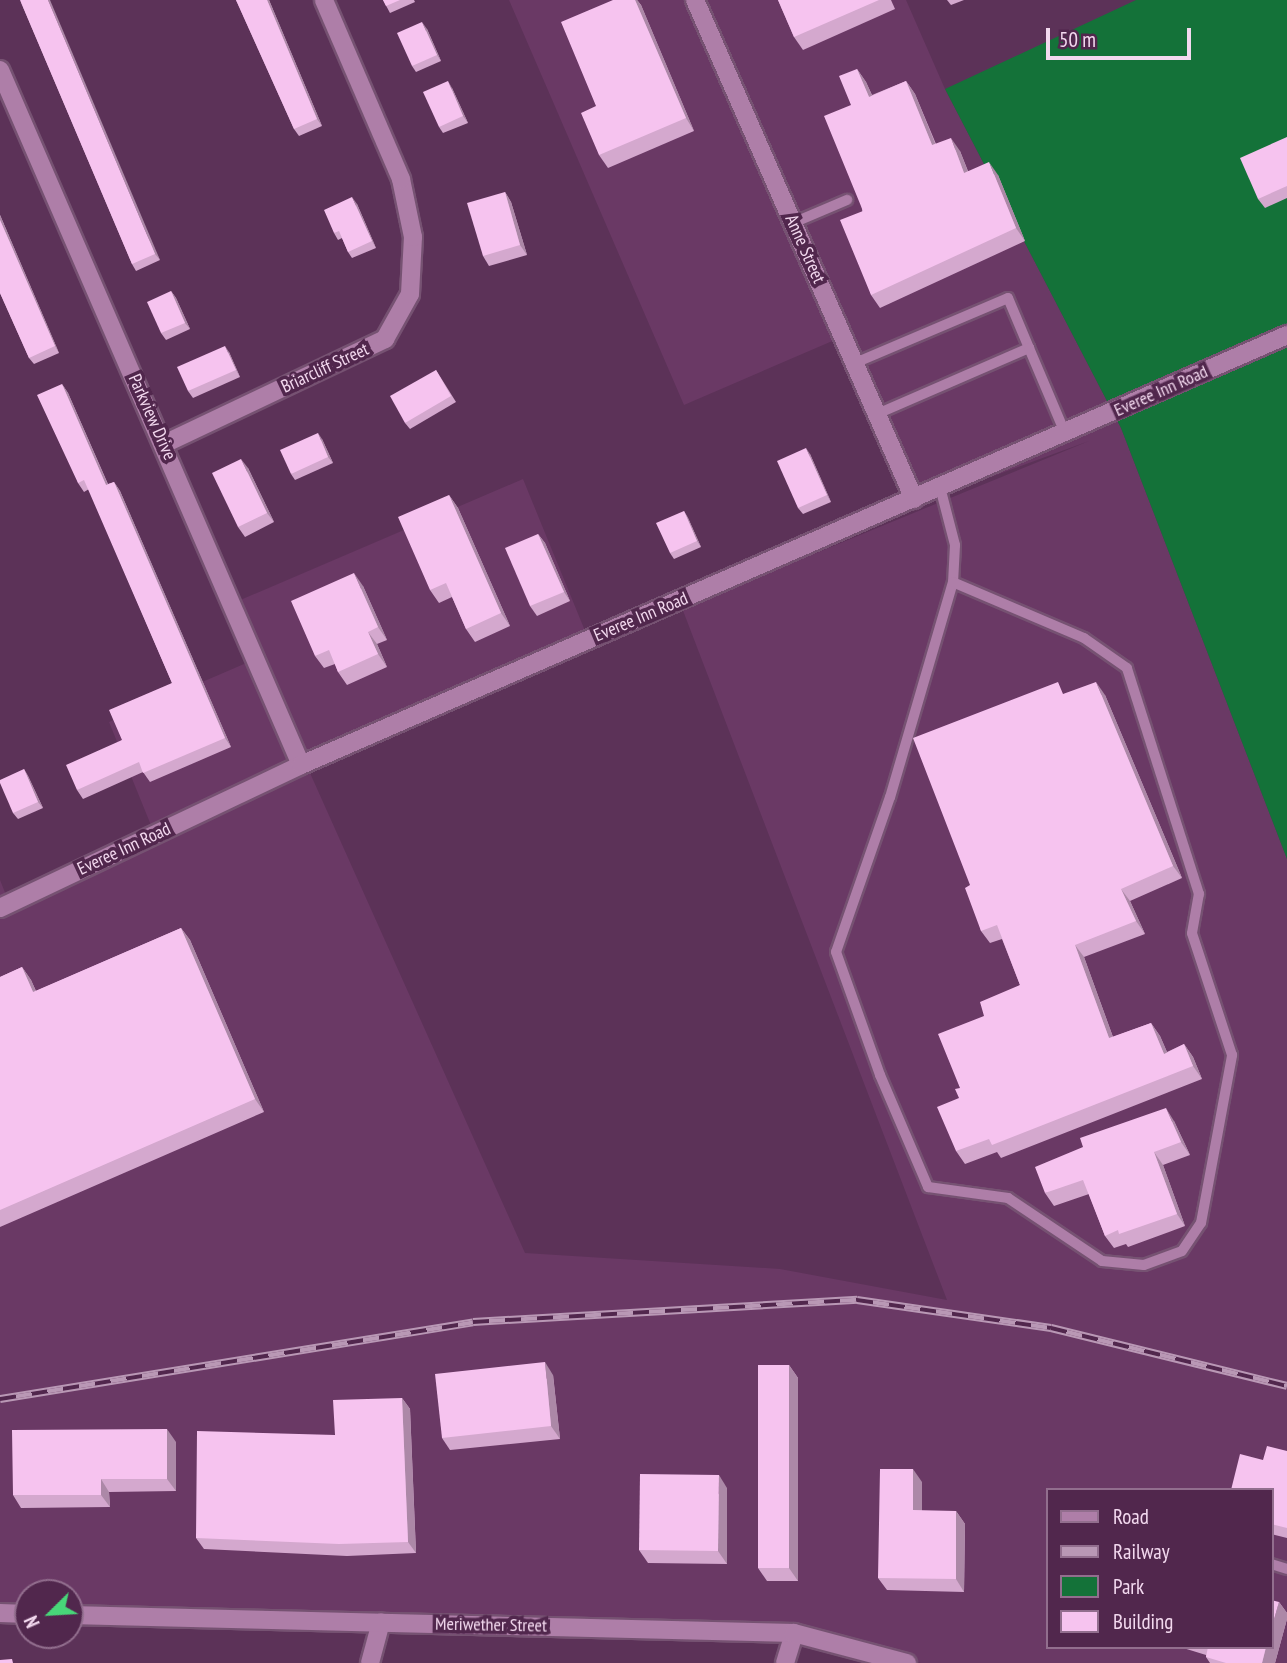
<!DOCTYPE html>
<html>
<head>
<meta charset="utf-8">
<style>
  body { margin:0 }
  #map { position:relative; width:1287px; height:1663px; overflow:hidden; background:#5c3258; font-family:"PT Sans Narrow",sans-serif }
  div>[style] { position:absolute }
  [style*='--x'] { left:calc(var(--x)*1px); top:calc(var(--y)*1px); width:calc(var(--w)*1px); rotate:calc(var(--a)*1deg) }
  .built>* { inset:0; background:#6a3965 }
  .green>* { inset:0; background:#147239 }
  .roads { filter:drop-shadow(2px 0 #765272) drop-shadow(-2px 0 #765272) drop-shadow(0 2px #765272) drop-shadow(0 -2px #765272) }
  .lane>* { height:10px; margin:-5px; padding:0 5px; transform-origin:5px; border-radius:5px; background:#ae7ea8 }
  .street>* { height:18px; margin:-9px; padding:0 9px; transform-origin:9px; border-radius:9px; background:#ae7ea8 }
  .secondary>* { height:18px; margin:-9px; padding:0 9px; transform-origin:9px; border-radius:9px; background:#ae7ea8 }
  .rail>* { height:8px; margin-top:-4px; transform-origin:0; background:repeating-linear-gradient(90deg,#51274d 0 16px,#b998b5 0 32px); box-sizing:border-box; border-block:2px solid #b998b5 }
  .wall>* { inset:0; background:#d4a8ce }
  .shaded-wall>* { inset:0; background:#ac88a7 }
  .building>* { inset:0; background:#f6c3ef }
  span { translate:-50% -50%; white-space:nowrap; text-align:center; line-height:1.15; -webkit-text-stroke:7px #51274d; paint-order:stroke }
  .street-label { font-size:18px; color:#f3d9ef }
  .legend { position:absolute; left:1046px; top:1488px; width:228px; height:161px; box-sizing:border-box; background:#51274d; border:2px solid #926e8e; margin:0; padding:9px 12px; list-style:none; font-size:21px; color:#f3d9ef }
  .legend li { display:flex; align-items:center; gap:14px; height:35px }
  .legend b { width:35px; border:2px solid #926e8e }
  .north { position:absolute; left:14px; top:1579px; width:70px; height:70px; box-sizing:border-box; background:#51274d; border:2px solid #926e8e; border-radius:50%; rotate:246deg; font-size:19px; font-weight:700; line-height:28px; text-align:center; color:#f3d9ef }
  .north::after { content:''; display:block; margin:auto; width:24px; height:32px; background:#48d779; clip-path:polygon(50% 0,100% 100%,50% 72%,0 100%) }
  .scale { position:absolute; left:1046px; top:28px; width:145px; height:32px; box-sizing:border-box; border:4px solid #f3d9ef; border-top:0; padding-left:9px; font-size:21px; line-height:24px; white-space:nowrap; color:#f3d9ef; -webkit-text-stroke:5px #51274d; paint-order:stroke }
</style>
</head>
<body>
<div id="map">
  <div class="built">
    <div style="clip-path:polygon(evenodd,509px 0,906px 0,945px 89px,1121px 428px,1287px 859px,1287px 1663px,921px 1663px,864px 1649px,563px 1627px,70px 1621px,70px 1593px,28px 1593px,28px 1621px,0 1620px,0 880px,10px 905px,157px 840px,109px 722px,251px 661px,231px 604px,523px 479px,592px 648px,310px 773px,525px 1253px,780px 1269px,947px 1300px,682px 608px,1089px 441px,915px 505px,844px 336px,684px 405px,509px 0,1047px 1490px,1271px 1490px,1271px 1647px,1047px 1647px,1047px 1490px)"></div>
  </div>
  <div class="green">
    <div style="clip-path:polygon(1136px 0,1287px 0,1287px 859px,1121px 428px,945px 89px)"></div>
  </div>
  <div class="roads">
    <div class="lane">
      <div style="--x:793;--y:223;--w:59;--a:-23.1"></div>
      <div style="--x:855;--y:363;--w:166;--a:-23"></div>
      <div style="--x:1008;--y:298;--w:54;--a:67.2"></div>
      <div style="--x:877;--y:414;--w:166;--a:-23.5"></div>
      <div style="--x:1029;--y:348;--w:92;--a:67"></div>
      <div style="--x:940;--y:487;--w:60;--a:75.5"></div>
      <div style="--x:955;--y:545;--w:37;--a:93"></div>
      <div style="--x:953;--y:582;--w:224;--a:106.3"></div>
      <div style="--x:890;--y:797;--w:164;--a:109.2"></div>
      <div style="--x:836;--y:952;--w:131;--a:70.3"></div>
      <div style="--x:880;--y:1075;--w:122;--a:66.8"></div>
      <div style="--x:928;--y:1187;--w:81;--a:7.8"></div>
      <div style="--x:1008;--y:1198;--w:113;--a:33.8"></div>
      <div style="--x:1102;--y:1261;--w:42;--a:5.4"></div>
      <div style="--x:1144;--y:1265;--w:40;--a:-20.2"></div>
      <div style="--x:1182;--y:1251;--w:34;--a:-56"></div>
      <div style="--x:1201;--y:1223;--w:171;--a:-79.5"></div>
      <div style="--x:1232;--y:1055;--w:128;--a:-108.2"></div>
      <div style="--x:1192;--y:933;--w:40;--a:-80"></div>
      <div style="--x:1199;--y:894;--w:237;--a:-107.7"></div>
      <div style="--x:1127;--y:668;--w:52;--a:-145.1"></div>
      <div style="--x:1084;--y:638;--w:142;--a:-156.9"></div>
      <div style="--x:1271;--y:1564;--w:17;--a:17"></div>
    </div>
    <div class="street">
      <div style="--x:695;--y:0;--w:545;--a:66.3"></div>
      <div style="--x:0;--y:70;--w:757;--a:66.58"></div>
      <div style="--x:164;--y:444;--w:245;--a:-25.4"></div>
      <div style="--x:385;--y:339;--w:51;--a:-60.9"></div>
      <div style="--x:410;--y:294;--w:57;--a:-87"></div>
      <div style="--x:413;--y:237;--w:59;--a:-101.7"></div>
      <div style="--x:401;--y:179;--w:195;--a:-113.3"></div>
      <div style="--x:0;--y:908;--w:333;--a:-25.4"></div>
      <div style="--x:301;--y:765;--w:1076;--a:-23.56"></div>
      <div style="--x:370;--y:1663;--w:42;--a:-75"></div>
      <div style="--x:785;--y:1663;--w:31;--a:-73"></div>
    </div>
    <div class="secondary">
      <div style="--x:0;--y:1613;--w:28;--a:2"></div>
      <div style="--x:70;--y:1615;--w:724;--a:1.42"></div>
      <div style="--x:794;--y:1633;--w:117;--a:14.9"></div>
    </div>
  </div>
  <div class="rail">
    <div style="--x:0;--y:1399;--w:479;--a:-9.2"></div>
    <div style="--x:473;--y:1322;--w:385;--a:-3.3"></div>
    <div style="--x:857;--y:1300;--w:196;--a:8.2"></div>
    <div style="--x:1051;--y:1328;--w:243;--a:13.8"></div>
  </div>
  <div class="wall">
    <div style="clip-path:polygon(20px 0,160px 260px,136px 271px,132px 264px)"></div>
    <div style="clip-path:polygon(236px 0,269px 0,322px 126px,299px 136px,294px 129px)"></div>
    <div style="clip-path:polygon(383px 0,414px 0,415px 2px,390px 13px)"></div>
    <div style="clip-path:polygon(613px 0,637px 0,641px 5px,694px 131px,608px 168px,599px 155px,596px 106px)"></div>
    <div style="clip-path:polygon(778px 0,891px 0,895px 9px,803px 50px,794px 37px)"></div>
    <div style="clip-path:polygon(947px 0,964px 0,951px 5px)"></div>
    <div style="clip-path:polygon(427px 29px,441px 61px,416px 72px,412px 66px)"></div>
    <div style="clip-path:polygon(857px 69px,866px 82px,872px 95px,906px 81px,915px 94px,936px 144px,960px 151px,968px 171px,998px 175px,1025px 241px,880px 308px,871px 295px,851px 105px)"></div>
    <div style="clip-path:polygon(452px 88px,468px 123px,443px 133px,439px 127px)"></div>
    <div style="clip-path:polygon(1287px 137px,1287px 198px,1265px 208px,1258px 199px)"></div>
    <div style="clip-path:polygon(505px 192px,511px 202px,527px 255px,489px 266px,483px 256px)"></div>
    <div style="clip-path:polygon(357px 204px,376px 248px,352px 258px,348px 252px,342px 238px,338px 240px,334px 233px)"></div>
    <div style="clip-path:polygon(0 215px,59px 353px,34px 364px,29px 358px,0 293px)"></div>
    <div style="clip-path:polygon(171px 291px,176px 298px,190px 329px,166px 340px,161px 333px)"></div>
    <div style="clip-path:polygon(229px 352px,240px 377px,193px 398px,188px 391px)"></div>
    <div style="clip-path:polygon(436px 370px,456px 402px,410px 429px,405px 423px)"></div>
    <div style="clip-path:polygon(62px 384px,68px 393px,108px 484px,114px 482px,120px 491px,231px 747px,150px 782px,143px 772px,83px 799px,77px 790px,122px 740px,172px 683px,89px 489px,84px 492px,78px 483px)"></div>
    <div style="clip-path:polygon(322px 439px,333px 463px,295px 480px,291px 474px)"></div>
    <div style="clip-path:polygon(810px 454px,831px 502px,803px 514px,798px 508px)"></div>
    <div style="clip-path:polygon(248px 468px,274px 522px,245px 537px,238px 527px)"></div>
    <div style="clip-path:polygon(449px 495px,458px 508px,510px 626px,475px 642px,466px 629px,452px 597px,439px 603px,430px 590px)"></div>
    <div style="clip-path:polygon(684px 511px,688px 518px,701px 547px,674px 559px,670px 553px)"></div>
    <div style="clip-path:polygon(538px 534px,545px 543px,570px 601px,537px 616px,530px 606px)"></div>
    <div style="clip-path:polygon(363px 586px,387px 640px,377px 644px,387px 667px,347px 685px,338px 672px,335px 664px,324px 668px,315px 656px)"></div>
    <div style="clip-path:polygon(1066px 693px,1105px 695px,1182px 878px,1130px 901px,1145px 934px,1084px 957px,1113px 1037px,1151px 1023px,1160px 1036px,1167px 1052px,1184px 1044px,1193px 1057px,1202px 1079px,1001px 1158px,997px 1152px,965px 1164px,956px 1151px,960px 1088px,984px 1016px,1020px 985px,1002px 939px,990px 943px,981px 931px,970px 885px)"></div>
    <div style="clip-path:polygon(24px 769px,28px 776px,43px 808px,18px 819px,13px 813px)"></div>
    <div style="clip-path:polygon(181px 928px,190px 940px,264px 1112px,0 1227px,0 977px,22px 967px,31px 980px,36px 991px)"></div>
    <div style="clip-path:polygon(1174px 1121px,1190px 1155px,1163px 1165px,1185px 1226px,1128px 1247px,1126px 1244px,1114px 1248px,1105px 1236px,1089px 1194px,1054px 1206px,1045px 1193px)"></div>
    <div style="clip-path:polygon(789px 1365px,798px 1378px,798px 1581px,767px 1581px,758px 1568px)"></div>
    <div style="clip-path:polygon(553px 1375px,560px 1439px,450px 1450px,442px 1438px)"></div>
    <div style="clip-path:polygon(402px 1398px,410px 1409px,416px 1553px,347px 1556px,204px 1549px,196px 1538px,335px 1435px)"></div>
    <div style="clip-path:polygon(176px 1442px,176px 1491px,109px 1492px,110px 1507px,21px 1508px,13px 1495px)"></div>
    <div style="clip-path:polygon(1287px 1451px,1287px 1538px,1271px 1534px,1271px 1490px)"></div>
    <div style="clip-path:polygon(922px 1482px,922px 1511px,956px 1511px,965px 1524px,964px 1592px,887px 1590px,878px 1578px)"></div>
    <div style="clip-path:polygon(727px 1488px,727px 1564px,648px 1563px,639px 1550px)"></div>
    <div style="clip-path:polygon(1279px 1602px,1287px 1613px,1287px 1619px,1275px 1663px,1210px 1663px,1206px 1657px,1206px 1655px,1180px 1647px,1271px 1647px)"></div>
  </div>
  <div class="shaded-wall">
    <div style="clip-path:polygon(48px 0,50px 0,160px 260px,155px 254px)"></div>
    <div style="clip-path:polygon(267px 0,269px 0,322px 126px,317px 119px)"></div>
    <div style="clip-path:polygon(635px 0,637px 0,641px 5px,694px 131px,686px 118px)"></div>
    <div style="clip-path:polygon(422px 22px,427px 29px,441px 61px,437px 55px)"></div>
    <div style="clip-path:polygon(857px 69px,866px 82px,878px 109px,869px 97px)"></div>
    <div style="clip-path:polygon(448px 81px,452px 88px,468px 123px,463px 116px)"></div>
    <div style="clip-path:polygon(906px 81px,915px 94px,941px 158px,932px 145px)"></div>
    <div style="clip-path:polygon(951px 138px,960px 151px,973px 185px,964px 173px)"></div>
    <div style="clip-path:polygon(989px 162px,998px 175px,1025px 241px,1016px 228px)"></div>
    <div style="clip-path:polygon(505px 192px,511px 202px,527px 255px,520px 245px)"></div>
    <div style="clip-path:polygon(352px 197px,357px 204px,376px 248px,372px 241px)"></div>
    <div style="clip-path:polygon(0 215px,59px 353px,55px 346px,0 220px)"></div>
    <div style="clip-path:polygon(171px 291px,176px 298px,190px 329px,185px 323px)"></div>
    <div style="clip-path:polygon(225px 346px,229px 352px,240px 377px,236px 370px)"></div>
    <div style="clip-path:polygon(62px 384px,68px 393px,112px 494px,106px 485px)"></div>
    <div style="clip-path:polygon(318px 433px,322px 439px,333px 463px,328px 457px)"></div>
    <div style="clip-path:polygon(806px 448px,810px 454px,831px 502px,827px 495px)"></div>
    <div style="clip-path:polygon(241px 459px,248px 468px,274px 522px,267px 513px)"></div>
    <div style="clip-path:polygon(114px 482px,120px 491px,231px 747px,225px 738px)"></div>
    <div style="clip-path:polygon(449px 495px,458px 508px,510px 626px,501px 613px)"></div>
    <div style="clip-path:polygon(684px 511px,688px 518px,701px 547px,697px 541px)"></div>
    <div style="clip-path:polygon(538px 534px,545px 543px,570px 601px,564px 592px)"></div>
    <div style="clip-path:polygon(354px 573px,363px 586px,387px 640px,378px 627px)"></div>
    <div style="clip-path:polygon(368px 632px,377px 644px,387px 667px,378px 654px)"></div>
    <div style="clip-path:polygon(1096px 682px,1105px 695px,1182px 878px,1173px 866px)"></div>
    <div style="clip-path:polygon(24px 769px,28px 776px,43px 808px,38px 802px)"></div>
    <div style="clip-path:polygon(1121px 889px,1130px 901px,1145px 934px,1136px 921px)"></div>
    <div style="clip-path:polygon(181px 928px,190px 940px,264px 1112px,255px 1099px)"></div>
    <div style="clip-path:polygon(1075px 945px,1084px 957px,1118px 1051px,1109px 1038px)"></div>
    <div style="clip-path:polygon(22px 967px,31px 980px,42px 1005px,33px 992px)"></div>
    <div style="clip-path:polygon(1151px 1023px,1160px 1036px,1173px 1066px,1164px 1054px)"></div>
    <div style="clip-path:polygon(1184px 1044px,1193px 1057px,1202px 1079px,1193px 1066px)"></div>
    <div style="clip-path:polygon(1166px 1108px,1174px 1121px,1190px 1155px,1181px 1142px)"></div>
    <div style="clip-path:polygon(1154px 1152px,1163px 1165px,1185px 1226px,1177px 1214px)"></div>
    <div style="clip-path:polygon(545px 1362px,553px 1375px,560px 1439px,551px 1426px)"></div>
    <div style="clip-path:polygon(789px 1365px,798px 1378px,798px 1581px,789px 1568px)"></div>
    <div style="clip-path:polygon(402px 1398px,410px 1409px,416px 1553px,408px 1542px)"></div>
    <div style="clip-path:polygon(167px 1429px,176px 1442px,176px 1491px,167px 1479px)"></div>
    <div style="clip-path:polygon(913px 1469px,922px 1482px,922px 1523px,913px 1510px)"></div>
    <div style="clip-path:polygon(719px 1475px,727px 1488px,727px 1564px,718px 1551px)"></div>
    <div style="clip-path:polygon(101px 1479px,109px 1492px,110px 1507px,101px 1495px)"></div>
    <div style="clip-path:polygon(956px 1511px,965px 1524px,964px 1592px,956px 1579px)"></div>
    <div style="clip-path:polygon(1279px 1602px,1287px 1613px,1287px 1619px,1275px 1663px,1262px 1663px,1266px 1647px,1271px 1647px,1271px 1630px)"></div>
  </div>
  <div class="building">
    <div style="clip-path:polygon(20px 0,48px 0,155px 254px,132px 264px)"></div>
    <div style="clip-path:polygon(236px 0,267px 0,317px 119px,294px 129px)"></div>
    <div style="clip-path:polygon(383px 0,400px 0,386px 6px)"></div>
    <div style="clip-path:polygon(613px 0,635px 0,686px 118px,599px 155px,581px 113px,596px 106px,561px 22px)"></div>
    <div style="clip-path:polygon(778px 0,879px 0,794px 37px)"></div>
    <div style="clip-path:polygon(422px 22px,437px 55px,412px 66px,397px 33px)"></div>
    <div style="clip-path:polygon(857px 69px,869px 97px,906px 81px,932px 145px,951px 138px,964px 173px,989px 162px,1016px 228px,871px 295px,840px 220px,863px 211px,824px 116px,851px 105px,839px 76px)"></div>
    <div style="clip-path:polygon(448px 81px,463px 116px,439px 127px,423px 92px)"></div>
    <div style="clip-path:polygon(1287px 137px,1287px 186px,1258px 199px,1240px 158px)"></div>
    <div style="clip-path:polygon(505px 192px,520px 245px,483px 256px,467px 203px)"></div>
    <div style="clip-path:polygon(352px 197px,372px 241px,348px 252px,339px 231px,334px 233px,324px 210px)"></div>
    <div style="clip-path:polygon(0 220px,55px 346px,29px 358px,0 293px)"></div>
    <div style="clip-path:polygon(171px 291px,185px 323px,161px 333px,147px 302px)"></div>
    <div style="clip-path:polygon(225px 346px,236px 370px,188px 391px,177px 367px)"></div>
    <div style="clip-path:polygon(436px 370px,451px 396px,405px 423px,390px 396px)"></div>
    <div style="clip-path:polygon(62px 384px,106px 485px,114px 482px,225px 738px,143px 773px,139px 762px,77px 790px,66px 765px,122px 740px,109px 710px,172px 683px,84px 480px,78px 483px,37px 395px)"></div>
    <div style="clip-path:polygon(318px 433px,328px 457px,291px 474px,280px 450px)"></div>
    <div style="clip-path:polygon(806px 448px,827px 495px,798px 508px,777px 461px)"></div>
    <div style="clip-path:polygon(241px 459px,267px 513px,238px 527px,212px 473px)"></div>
    <div style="clip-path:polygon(449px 495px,501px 613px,466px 629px,446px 583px,430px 590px,398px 517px)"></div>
    <div style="clip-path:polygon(684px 511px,697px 541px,670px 553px,656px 523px)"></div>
    <div style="clip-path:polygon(538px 534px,564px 592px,530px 606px,505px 548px)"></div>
    <div style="clip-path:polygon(354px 573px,378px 627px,368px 632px,378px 654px,338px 672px,329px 650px,315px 656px,291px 601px)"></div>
    <div style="clip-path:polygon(1058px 682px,1063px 694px,1096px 682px,1173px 866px,1121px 889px,1136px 921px,1075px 945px,1109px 1038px,1151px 1023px,1164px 1054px,1184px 1044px,1193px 1066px,992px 1145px,989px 1139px,956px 1151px,937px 1107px,959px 1098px,955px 1089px,960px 1088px,938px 1034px,984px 1016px,980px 1002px,1020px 985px,997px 925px,981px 931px,965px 888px,970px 885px,913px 738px)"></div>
    <div style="clip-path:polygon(24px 769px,38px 802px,13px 813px,0 783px,0 780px)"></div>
    <div style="clip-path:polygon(181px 928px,255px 1099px,0 1210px,0 977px,22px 967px,33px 992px)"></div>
    <div style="clip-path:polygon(1166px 1108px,1181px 1142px,1154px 1152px,1177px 1214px,1119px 1234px,1118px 1230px,1105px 1236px,1083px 1180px,1045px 1193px,1035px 1167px,1083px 1147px,1080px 1138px)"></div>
    <div style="clip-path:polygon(545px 1362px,551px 1426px,442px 1438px,435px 1374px)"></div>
    <div style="clip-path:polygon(758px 1365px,789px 1365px,789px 1568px,758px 1568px)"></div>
    <div style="clip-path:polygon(402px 1398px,408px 1542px,339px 1544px,196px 1538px,197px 1431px,335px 1435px,333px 1400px)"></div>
    <div style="clip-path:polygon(167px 1429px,167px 1479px,101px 1479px,101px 1495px,13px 1495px,12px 1430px)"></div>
    <div style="clip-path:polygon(1267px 1446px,1287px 1451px,1287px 1528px,1271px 1524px,1271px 1490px,1231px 1490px,1240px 1454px,1263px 1460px)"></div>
    <div style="clip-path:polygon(880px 1469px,913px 1469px,913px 1510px,956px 1511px,956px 1579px,878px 1578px)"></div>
    <div style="clip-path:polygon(640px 1474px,719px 1475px,718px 1551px,639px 1550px)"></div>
    <div style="clip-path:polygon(1271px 1600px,1279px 1602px,1271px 1630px)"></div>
    <div style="clip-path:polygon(1208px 1647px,1266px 1647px,1262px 1663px,1226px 1663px,1206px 1657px)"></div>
    <div style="clip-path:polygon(12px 1659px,13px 1663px,0 1663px,0 1660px)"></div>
  </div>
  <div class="street-label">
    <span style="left:805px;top:249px;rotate:66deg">Anne Street</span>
    <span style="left:325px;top:368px;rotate:-25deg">Briarcliff Street</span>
    <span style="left:1161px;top:391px;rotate:-24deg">Everee Inn Road</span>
    <span style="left:152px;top:417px;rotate:66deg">Parkview Drive</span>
    <span style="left:641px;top:617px;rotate:-23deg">Everee Inn Road</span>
    <span style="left:124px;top:849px;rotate:-25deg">Everee Inn Road</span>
    <span style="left:491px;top:1625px;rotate:1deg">Meriwether Street</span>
  </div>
  <ul class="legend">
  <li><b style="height:9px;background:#ae7ea8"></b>Road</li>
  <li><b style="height:9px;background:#b998b5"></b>Railway</li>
  <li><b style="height:19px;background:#147239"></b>Park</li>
  <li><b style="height:19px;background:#f6c3ef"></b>Building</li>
  </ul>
  <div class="north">N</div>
  <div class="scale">50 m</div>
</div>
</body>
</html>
